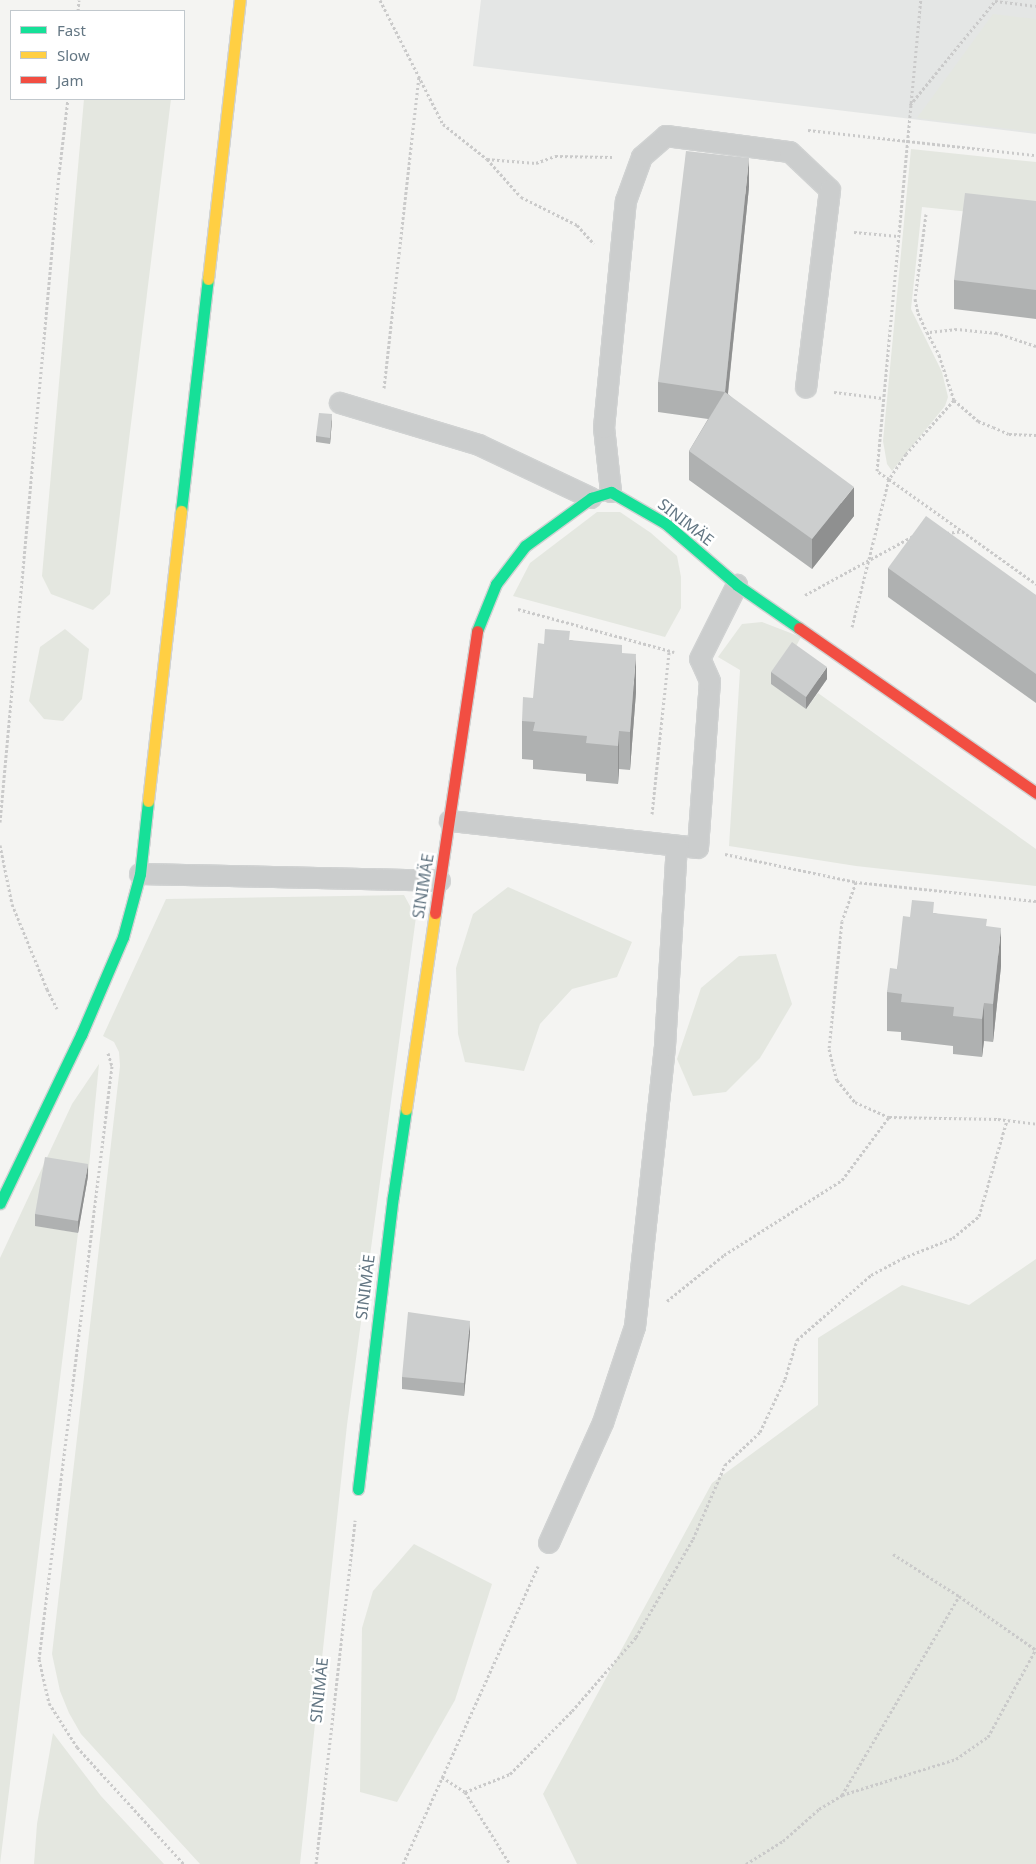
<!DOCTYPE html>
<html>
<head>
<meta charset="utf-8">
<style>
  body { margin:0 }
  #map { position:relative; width:1036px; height:1864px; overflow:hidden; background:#f4f4f2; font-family:"Noto Sans",sans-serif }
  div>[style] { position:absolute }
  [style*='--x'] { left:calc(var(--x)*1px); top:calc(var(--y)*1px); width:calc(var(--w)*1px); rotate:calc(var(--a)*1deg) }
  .built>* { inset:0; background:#e4e6e5 }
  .green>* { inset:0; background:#e4e7e0 }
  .path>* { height:3px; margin-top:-1.5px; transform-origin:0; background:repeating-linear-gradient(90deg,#cacaca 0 2.5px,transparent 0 5px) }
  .roads { filter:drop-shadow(1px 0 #d0d2d2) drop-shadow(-1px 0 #d0d2d2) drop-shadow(0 1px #d0d2d2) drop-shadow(0 -1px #d0d2d2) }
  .lane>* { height:20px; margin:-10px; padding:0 10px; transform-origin:10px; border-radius:10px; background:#cbcdcd }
  .fast>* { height:11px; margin:-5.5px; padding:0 5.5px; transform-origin:5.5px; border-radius:5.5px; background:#16e098 }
  .slow>* { height:11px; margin:-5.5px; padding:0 5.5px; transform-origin:5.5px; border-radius:5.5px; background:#ffcf43 }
  .jam>* { height:11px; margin:-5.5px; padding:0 5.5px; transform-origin:5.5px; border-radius:5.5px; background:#f24e42 }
  .wall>* { inset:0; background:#afb1b1 }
  .shaded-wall>* { inset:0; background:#8f9090 }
  .building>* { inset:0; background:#cccece }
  span { translate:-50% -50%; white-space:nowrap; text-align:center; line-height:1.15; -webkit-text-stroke:5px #fff; paint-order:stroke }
  .street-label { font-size:16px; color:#637683 }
  .legend { position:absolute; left:10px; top:10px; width:175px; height:90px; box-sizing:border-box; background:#fff; border:1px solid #c1c8cd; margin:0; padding:6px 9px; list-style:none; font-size:15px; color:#637683 }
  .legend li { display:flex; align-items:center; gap:10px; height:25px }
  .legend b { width:25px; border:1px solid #c1c8cd }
</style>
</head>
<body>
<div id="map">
  <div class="built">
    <div style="clip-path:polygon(481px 0,1036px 0,1036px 134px,473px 66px)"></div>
  </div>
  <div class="green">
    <div style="clip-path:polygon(993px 14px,1036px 19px,1036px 132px,917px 118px)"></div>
    <div style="clip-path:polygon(84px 99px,171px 99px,110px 594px,93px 610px,51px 594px,42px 576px)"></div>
    <div style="clip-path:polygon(911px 149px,1036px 162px,1036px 219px,922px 207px,911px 309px,942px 372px,948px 397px,945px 406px,892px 471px,887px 464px,883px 441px)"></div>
    <div style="clip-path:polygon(597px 512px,620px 512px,651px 533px,677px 556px,681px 577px,681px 608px,665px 637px,513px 596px,530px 563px)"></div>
    <div style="clip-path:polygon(762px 622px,801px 637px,792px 654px,806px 709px,818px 693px,1036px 849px,1036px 886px,856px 866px,729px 846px,740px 670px,718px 657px,742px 624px)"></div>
    <div style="clip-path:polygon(65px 629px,89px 649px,82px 699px,63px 721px,44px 719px,29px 701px,40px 647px)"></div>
    <div style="clip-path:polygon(508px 887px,632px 942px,617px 977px,572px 989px,540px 1024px,524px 1071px,465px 1062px,458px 1034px,456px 968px,473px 914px)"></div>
    <div style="clip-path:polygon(404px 895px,416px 917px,347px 1425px,300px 1864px,200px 1864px,81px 1734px,69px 1713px,60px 1691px,52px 1654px,120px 1066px,119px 1052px,114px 1042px,103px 1036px,166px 899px)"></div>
    <div style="clip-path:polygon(776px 954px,792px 1004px,760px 1058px,726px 1092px,693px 1096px,677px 1059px,701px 988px,739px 956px)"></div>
    <div style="clip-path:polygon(99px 1064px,88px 1176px,35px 1225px,78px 1233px,0 1864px,0 1258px,72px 1104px)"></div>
    <div style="clip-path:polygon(1036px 1259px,1036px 1864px,577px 1864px,543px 1794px,712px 1483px,818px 1405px,818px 1338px,902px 1285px,969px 1305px)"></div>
    <div style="clip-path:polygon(414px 1544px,492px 1584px,455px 1700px,397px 1802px,360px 1792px,362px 1628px,373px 1591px)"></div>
    <div style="clip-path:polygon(53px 1733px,101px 1796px,164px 1864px,34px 1864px,37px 1824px)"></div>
  </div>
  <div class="path">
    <div style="--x:380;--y:0;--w:139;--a:63.1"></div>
    <div style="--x:443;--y:124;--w:56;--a:38.5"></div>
    <div style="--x:487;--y:159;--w:51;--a:48.2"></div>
    <div style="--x:521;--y:197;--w:63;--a:26.6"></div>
    <div style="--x:577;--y:225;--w:25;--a:48"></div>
    <div style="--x:78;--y:11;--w:11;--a:-85"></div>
    <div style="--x:910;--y:105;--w:134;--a:-50.7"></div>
    <div style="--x:995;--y:1;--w:41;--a:7"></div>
    <div style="--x:808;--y:130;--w:229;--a:6.3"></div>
    <div style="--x:487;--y:159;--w:49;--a:4.7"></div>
    <div style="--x:536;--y:163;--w:20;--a:-20"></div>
    <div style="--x:555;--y:156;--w:57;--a:1"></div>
    <div style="--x:926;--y:214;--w:86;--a:97.4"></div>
    <div style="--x:915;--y:299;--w:14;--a:78"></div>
    <div style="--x:918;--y:313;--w:21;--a:65"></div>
    <div style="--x:854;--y:232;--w:44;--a:5.2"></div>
    <div style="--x:1036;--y:346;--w:41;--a:-161.6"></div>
    <div style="--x:997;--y:333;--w:40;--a:-174.3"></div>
    <div style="--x:957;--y:329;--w:30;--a:174"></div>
    <div style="--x:927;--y:332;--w:26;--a:62"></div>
    <div style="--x:939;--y:355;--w:47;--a:71.6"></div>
    <div style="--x:954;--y:400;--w:32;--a:41"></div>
    <div style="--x:978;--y:421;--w:16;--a:22"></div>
    <div style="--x:993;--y:427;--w:17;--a:24"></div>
    <div style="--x:1009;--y:434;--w:27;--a:2"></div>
    <div style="--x:384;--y:388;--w:313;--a:-83.6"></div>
    <div style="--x:834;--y:392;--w:49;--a:7"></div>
    <div style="--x:954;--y:400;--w:72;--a:131.6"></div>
    <div style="--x:906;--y:454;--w:30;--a:124"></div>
    <div style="--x:889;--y:479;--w:181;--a:35.5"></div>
    <div style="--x:947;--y:533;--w:16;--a:-7"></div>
    <div style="--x:805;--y:595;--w:123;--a:-28.6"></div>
    <div style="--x:518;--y:609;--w:162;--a:15.4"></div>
    <div style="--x:852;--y:627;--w:153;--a:-76"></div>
    <div style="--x:889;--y:479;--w:14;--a:-146"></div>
    <div style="--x:877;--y:471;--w:473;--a:-84.7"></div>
    <div style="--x:652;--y:814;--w:164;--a:-84"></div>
    <div style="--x:0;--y:822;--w:651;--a:-84.8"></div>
    <div style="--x:59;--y:174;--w:76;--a:-83.2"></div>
    <div style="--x:0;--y:845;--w:60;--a:78.5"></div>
    <div style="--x:12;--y:904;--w:92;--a:67.6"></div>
    <div style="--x:47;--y:989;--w:22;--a:63"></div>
    <div style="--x:725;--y:854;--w:134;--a:12.1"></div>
    <div style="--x:1036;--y:901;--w:181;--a:-174"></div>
    <div style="--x:856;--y:882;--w:41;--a:109.7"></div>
    <div style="--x:842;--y:921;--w:129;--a:95.8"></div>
    <div style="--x:829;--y:1049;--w:32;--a:76"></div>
    <div style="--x:837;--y:1080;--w:28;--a:51"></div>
    <div style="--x:855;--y:1102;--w:37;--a:24"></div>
    <div style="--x:889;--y:1117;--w:109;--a:1.1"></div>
    <div style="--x:998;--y:1119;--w:38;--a:7"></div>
    <div style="--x:108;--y:1053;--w:14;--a:73"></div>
    <div style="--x:112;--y:1066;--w:597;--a:97.02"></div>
    <div style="--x:39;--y:1659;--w:45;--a:77.2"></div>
    <div style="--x:49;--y:1703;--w:52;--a:57.5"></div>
    <div style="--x:77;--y:1747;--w:159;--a:47.6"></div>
    <div style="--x:667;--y:1301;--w:73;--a:-38.9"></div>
    <div style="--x:724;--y:1255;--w:140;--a:-32.4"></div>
    <div style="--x:842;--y:1180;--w:79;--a:-53.3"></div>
    <div style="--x:893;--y:1554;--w:78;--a:32.5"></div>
    <div style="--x:442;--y:1777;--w:27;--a:33"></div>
    <div style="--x:465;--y:1792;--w:48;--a:-21.8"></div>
    <div style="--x:510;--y:1774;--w:88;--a:-45.5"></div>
    <div style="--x:572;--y:1711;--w:98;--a:-49.1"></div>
    <div style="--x:636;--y:1637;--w:113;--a:-59.8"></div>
    <div style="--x:693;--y:1539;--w:81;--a:-66.6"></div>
    <div style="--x:725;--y:1465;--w:48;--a:-43.3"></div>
    <div style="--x:760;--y:1432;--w:59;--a:-64.7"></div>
    <div style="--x:785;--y:1379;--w:41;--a:-72.9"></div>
    <div style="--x:797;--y:1340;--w:98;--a:-41.3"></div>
    <div style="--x:871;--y:1275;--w:36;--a:-28"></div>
    <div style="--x:903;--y:1258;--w:54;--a:-21.8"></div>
    <div style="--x:953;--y:1238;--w:34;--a:-40"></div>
    <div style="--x:979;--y:1216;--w:100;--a:-73.7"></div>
    <div style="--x:465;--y:1792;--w:85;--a:58"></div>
    <div style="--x:842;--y:1795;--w:231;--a:-59.5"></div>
    <div style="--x:959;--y:1596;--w:94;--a:35"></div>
    <div style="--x:316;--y:1864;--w:346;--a:-83.5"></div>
    <div style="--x:403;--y:1864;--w:327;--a:-65.6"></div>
    <div style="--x:746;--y:1864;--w:44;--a:-31.9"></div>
    <div style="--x:783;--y:1841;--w:48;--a:-41.6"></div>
    <div style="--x:819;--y:1809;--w:27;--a:-31"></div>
    <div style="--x:842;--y:1795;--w:120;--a:-17.5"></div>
    <div style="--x:956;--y:1759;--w:39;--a:-35"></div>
    <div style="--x:988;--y:1737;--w:100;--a:-61.4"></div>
  </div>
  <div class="roads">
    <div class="lane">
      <div style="--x:340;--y:403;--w:145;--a:16.8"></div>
      <div style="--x:479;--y:445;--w:124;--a:25.3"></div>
      <div style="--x:611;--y:492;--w:64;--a:-96.2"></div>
      <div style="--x:604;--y:428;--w:228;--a:-84.5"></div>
      <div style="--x:626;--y:201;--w:47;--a:-70"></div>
      <div style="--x:642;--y:157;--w:32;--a:-41"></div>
      <div style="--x:666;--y:136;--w:125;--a:7.4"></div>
      <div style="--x:790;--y:152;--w:55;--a:43.5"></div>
      <div style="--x:830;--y:190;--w:199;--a:96.9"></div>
      <div style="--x:450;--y:821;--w:249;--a:6.2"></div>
      <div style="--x:698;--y:848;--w:167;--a:-85.9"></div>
      <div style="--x:710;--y:681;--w:24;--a:-114"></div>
      <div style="--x:700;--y:659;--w:83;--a:-63.4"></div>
      <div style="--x:140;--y:874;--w:300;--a:1.3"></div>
      <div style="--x:549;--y:1543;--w:132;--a:-65.8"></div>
      <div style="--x:603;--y:1423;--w:101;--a:-71.6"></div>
      <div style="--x:635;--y:1327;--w:283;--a:-83.9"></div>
      <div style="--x:665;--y:1046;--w:200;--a:-86.6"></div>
    </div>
    <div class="fast">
      <div style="--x:181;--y:511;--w:234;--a:-83.4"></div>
      <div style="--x:477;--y:631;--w:51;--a:-68"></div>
      <div style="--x:496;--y:584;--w:48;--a:-52.7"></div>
      <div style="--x:525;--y:546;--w:82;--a:-36"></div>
      <div style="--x:591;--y:498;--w:21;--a:-17"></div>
      <div style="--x:611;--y:492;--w:62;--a:29.9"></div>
      <div style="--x:665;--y:523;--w:95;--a:40.7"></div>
      <div style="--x:737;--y:585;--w:75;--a:34.7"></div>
      <div style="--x:0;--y:1203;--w:187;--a:-64.3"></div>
      <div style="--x:81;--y:1035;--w:107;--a:-66.8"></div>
      <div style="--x:123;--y:937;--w:65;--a:-74.9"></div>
      <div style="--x:140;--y:874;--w:73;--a:-83.7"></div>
      <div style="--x:358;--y:1489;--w:294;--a:-83.2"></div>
      <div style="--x:393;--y:1197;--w:89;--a:-81.6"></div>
    </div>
    <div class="slow">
      <div style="--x:208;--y:279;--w:281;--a:-83.5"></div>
      <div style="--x:148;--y:801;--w:292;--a:-83.5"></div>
      <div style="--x:406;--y:1109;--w:198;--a:-81.6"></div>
    </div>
    <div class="jam">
      <div style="--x:799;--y:628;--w:289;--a:34.8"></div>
      <div style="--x:435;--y:913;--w:285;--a:-81.5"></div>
    </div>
  </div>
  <div class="wall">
    <div style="clip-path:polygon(749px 187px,728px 394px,854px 516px,812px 569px,689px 480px,689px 451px,708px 419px,658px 412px,658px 382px)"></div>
    <div style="clip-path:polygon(1036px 201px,1036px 319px,954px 309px,954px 280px)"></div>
    <div style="clip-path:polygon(332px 420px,330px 444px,316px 442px,316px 436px)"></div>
    <div style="clip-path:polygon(888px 568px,1036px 595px,1036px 703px,888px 597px)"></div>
    <div style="clip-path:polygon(570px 640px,622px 653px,636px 692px,630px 770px,619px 769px,618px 784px,586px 781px,586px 774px,533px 769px,533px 760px,522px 759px,522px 721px,533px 698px)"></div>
    <div style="clip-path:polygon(771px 672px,827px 679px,806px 709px,771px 684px)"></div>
    <div style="clip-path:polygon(934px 913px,987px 927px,1001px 966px,993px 1042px,984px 1041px,982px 1057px,953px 1054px,953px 1046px,901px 1040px,901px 1032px,887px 1031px,887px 992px,897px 969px,910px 917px)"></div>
    <div style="clip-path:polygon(88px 1176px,78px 1233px,35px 1226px,35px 1214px)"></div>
    <div style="clip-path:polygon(470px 1333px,464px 1396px,402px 1389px,402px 1377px)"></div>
  </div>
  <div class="shaded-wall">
    <div style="clip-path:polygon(749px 158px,749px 187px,725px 421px,725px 392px)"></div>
    <div style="clip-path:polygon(332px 414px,332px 420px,330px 444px,330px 438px)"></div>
    <div style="clip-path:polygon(854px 487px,854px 516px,812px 569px,812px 539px)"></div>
    <div style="clip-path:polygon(636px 654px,636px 692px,630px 770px,630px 732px)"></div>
    <div style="clip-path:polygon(827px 667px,827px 679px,806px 709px,806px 697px)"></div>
    <div style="clip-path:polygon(619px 731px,619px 769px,618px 784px,618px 746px)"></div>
    <div style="clip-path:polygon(1001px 928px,1001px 966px,993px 1042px,993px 1004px)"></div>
    <div style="clip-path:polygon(984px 1003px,984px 1041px,982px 1057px,982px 1019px)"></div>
    <div style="clip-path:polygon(88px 1164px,88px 1176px,78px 1233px,78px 1221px)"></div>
    <div style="clip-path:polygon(470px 1321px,470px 1333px,464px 1396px,464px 1383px)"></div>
  </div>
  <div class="building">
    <div style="clip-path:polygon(686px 151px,749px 158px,725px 392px,658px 382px)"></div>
    <div style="clip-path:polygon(965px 193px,1036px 201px,1036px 290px,954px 280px)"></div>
    <div style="clip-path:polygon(725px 392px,854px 487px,812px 539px,689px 451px)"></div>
    <div style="clip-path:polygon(319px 413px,332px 414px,330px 438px,316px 436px)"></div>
    <div style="clip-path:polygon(926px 516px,1036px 595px,1036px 674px,888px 568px)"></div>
    <div style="clip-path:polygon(545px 629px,570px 631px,569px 640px,622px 645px,622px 653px,636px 654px,630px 732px,619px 731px,618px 746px,586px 743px,587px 736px,533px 731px,535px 722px,522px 721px,523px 697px,533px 698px,538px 643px,544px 644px)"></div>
    <div style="clip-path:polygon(792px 642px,827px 667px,806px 697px,771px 672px)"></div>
    <div style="clip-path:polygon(912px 900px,934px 902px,933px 913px,987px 919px,986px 926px,1001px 928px,993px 1004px,984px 1003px,982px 1019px,953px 1016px,954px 1007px,901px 1002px,902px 994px,887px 992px,890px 968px,897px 969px,903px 916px,910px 917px)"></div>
    <div style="clip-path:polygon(45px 1157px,88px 1164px,78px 1221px,35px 1214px)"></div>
    <div style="clip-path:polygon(408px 1312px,470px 1321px,464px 1383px,402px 1377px)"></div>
  </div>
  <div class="street-label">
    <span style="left:686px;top:522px;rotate:38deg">SINIMÄE</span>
    <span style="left:423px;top:886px;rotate:-81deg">SINIMÄE</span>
    <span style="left:365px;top:1287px;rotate:-83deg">SINIMÄE</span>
    <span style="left:319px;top:1690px;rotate:-84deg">SINIMÄE</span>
  </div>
  <ul class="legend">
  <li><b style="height:6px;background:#16e098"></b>Fast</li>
  <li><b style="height:6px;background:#ffcf43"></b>Slow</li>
  <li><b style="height:6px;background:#f24e42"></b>Jam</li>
  </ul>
</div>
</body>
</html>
